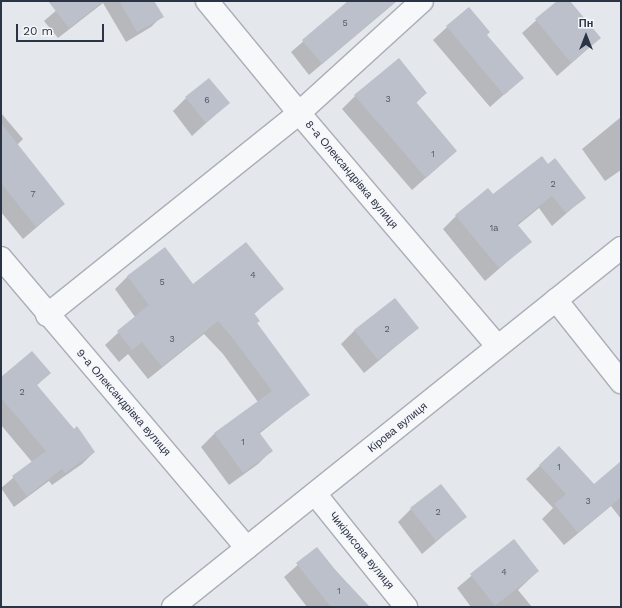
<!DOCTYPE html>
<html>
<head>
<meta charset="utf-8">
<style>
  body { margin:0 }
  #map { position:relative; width:622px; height:608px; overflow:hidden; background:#e4e7ec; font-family:"Work Sans",sans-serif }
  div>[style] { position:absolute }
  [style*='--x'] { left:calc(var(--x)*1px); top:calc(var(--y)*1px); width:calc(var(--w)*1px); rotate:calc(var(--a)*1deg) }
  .shadow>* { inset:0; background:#0003 }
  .building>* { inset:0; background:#bbc0ca }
  .roads { filter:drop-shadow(1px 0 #a9aeb7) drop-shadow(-1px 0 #a9aeb7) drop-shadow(0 1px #a9aeb7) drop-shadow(0 -1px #a9aeb7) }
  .minor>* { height:22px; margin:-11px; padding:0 11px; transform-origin:11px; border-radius:11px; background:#f7f8fa }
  span { translate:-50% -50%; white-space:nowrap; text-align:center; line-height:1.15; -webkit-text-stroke:3px #f4f6f9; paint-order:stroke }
  .number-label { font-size:9px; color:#4f5766 }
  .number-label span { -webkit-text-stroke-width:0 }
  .street-label { font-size:11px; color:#2b3445 }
  .frame { position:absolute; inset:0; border:2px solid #2b3445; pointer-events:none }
  .north { position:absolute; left:566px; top:16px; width:40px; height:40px; -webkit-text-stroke:3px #f4f6f9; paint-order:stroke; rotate:0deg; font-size:11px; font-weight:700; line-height:16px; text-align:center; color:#2b3445 }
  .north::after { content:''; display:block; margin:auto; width:14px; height:18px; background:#2b3445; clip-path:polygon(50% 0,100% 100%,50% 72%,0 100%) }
  .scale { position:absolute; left:16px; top:24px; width:88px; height:18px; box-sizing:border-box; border:2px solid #2b3445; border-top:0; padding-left:5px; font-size:12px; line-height:14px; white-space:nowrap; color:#2b3445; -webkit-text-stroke:3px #f4f6f9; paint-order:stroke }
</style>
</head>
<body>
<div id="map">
  <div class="shadow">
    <div style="clip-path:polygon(67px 1px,153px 1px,162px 16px,151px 27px,126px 42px,103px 3px,58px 38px,44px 21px)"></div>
    <div style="clip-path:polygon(350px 1px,397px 1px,309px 75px,291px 52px)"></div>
    <div style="clip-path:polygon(558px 1px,569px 1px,600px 38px,557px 76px,522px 33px)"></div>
    <div style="clip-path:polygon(468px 8px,486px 35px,522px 78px,490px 107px,433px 40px)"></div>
    <div style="clip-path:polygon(426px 93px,416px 103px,456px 151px,412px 190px,342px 109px,355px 96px)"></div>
    <div style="clip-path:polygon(186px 98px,228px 103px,192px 136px,173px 111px)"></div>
    <div style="clip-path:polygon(1px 113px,23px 139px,17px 145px,64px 204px,23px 239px,1px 212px)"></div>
    <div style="clip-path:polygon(621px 117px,621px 170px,605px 181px,582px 149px)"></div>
    <div style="clip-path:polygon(548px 165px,585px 197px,552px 226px,539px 208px,517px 226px,530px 242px,485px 281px,443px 229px,456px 216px)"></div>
    <div style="clip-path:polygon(128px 276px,193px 285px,282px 289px,254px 314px,256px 323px,308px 395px,259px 434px,271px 451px,258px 464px,229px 485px,201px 447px,214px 434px,258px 402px,223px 354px,204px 334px,148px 379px,128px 354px,119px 362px,105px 345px,135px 317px,115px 289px)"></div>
    <div style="clip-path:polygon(418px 328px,364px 373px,341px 344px,355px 330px)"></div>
    <div style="clip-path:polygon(49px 373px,36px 386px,94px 452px,82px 464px,52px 485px,49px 481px,14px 507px,1px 488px,32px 462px,1px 425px,1px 378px)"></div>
    <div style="clip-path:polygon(559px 447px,594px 485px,621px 463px,621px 519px,611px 506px,564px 545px,542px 519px,553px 508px,526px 479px)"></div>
    <div style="clip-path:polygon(411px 509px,465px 517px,422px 554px,398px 522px)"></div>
    <div style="clip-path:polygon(514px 540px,538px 571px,518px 590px,532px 607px,471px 607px,457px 588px)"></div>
    <div style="clip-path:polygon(316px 549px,369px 607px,307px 607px,284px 577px)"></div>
  </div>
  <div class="building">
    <div style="clip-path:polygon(48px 1px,104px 1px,69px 28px)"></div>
    <div style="clip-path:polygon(119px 1px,154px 1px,164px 17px,137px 32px)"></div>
    <div style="clip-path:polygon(348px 1px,396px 1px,322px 64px,302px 40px)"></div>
    <div style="clip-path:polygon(557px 1px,570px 1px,601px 38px,571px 63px,535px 19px)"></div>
    <div style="clip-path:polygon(469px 7px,490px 32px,487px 35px,524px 78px,504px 95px,446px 26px)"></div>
    <div style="clip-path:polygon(399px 58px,427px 93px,416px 102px,457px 151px,426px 178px,354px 95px)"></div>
    <div style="clip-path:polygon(209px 78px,230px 103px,206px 123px,185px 97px)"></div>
    <div style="clip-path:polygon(1px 123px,65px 204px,36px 227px,1px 183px)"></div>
    <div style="clip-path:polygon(542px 156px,548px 164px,555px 158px,586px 198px,566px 213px,552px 196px,517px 224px,532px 242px,499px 268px,455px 215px,488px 188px,493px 194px)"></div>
    <div style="clip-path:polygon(246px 242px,284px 289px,254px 313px,260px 321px,257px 323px,310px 395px,259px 432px,273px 451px,243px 473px,214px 433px,272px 391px,235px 341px,218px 321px,162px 367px,142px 342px,132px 350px,117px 331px,149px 305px,127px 276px,165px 247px,193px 284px)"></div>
    <div style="clip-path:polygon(395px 298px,419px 328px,378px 360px,354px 330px)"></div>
    <div style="clip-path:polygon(32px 351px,51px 373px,37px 385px,74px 429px,77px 426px,95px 452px,65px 473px,62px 469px,27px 496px,12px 476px,46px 451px,1px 398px,1px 377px)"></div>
    <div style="clip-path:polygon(559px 446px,594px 484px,621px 461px,621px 497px,578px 533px,554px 504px,566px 494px,539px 465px)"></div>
    <div style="clip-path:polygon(441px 484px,467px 517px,436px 541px,410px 508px)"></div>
    <div style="clip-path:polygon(514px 539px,539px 571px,495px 606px,470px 574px)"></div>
    <div style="clip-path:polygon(317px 547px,337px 572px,370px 607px,331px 607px,296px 563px)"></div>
  </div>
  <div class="roads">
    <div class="minor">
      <div style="--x:207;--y:1;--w:145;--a:50.6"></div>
      <div style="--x:299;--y:113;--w:306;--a:49.6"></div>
      <div style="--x:1;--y:258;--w:380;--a:49.7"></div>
      <div style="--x:556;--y:300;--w:105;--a:51.6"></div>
      <div style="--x:47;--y:315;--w:323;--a:-38.7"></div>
      <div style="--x:299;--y:113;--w:166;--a:-42.3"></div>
      <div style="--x:316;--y:495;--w:144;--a:51.2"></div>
      <div style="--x:173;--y:607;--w:574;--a:-38.71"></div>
    </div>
  </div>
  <div class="number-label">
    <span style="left:345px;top:23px">5</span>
    <span style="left:388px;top:99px">3</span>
    <span style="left:207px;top:100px">6</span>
    <span style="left:433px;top:154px">1</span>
    <span style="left:553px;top:184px">2</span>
    <span style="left:33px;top:194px">7</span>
    <span style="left:494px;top:228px">1а</span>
    <span style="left:253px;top:275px">4</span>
    <span style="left:162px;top:282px">5</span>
    <span style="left:387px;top:329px">2</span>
    <span style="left:172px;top:339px">3</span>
    <span style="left:22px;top:392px">2</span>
    <span style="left:243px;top:442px">1</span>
    <span style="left:559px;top:467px">1</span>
    <span style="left:588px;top:501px">3</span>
    <span style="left:438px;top:512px">2</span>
    <span style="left:504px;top:572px">4</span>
    <span style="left:339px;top:591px">1</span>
  </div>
  <div class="street-label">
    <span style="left:351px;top:175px;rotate:50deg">8-а Олександрівка вулиця</span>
    <span style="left:123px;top:403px;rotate:49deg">9-а Олександрівка вулиця</span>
    <span style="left:398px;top:428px;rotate:-39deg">Кірова вулиця</span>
    <span style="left:361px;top:551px;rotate:51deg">Чикірисова вулиця</span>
  </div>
  <div class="frame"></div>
  <div class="north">Пн</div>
  <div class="scale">20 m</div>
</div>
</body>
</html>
